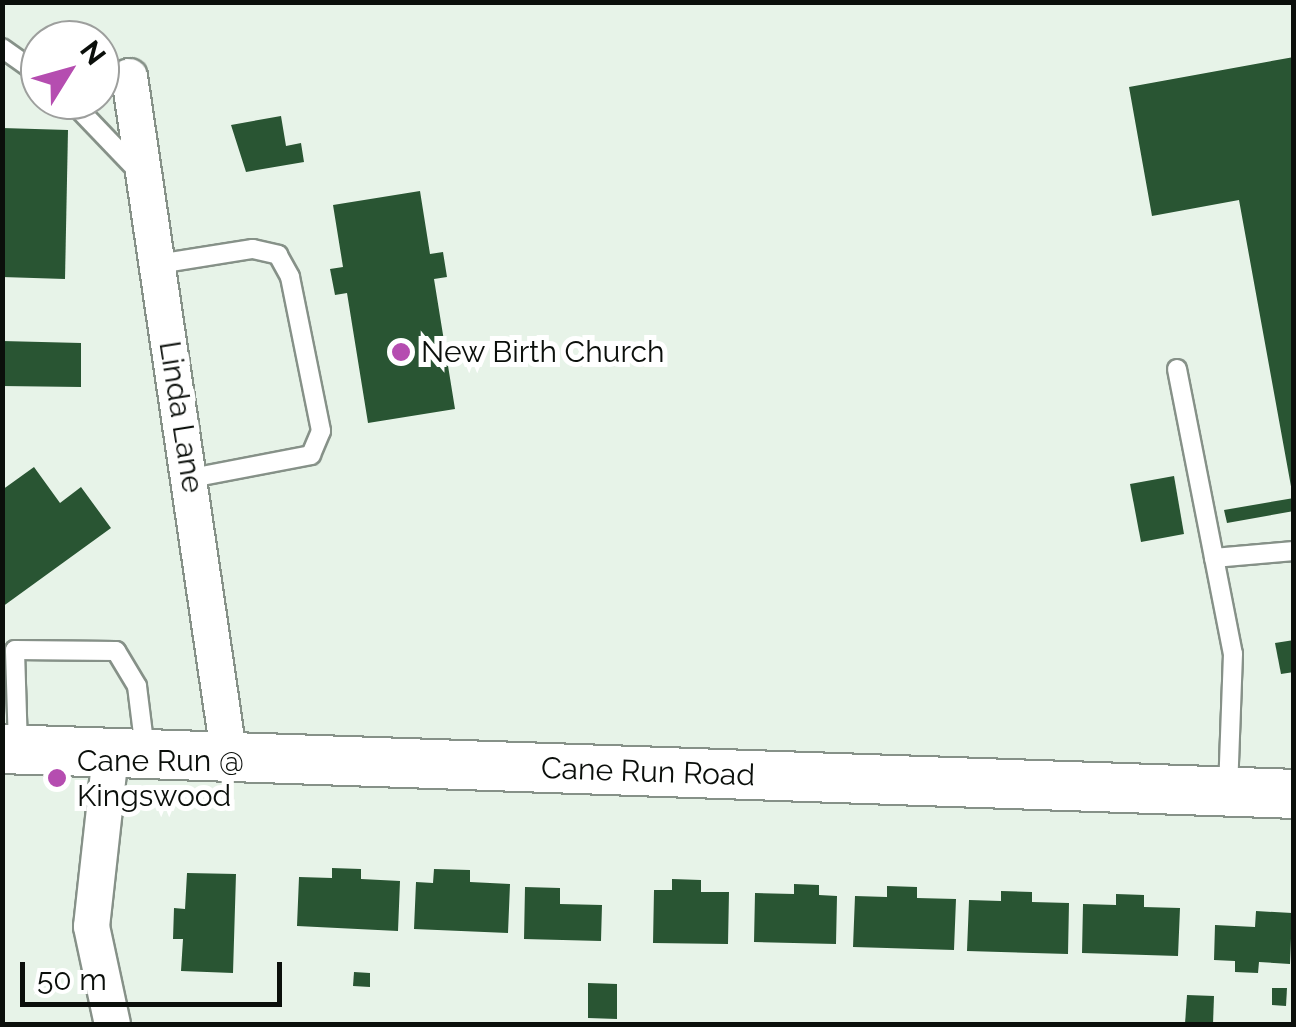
<!DOCTYPE html>
<html>
<head>
<meta charset="utf-8">
<style>
  body { margin:0 }
  #map { position:relative; width:1296px; height:1027px; overflow:hidden; background:#e7f3e8; font-family:Raleway,sans-serif }
  div>[style] { position:absolute }
  [style*='--x'] { left:calc(var(--x)*1px); top:calc(var(--y)*1px); width:calc(var(--w)*1px); rotate:calc(var(--a)*1deg) }
  .building>* { inset:0; background:#295533 }
  .roads { filter:drop-shadow(2px 0 #869188) drop-shadow(-2px 0 #869188) drop-shadow(0 2px #869188) drop-shadow(0 -2px #869188) }
  .service>* { height:18px; margin:-9px; padding:0 9px; transform-origin:9px; border-radius:9px; background:#fff }
  .minor>* { height:35px; margin:-17.5px; padding:0 17.5px; transform-origin:17.5px; border-radius:17.5px; background:#fff }
  .secondary>* { height:48px; margin:-24px; padding:0 24px; transform-origin:24px; border-radius:24px; background:#fff }
  .dots>* { width:28px; height:28px; translate:-50% -50%; box-sizing:border-box; border:5px solid #fff; border-radius:50% }
  span { translate:-50% -50%; white-space:nowrap; text-align:center; line-height:1.15; -webkit-text-stroke:10px #fff; paint-order:stroke }
  .poi-label { font-size:30px; color:#0b0f0b }
  .left { translate:0 -50%; text-align:left }
  .street-label { font-size:30px; color:#0b0f0b }
  .frame { position:absolute; inset:0; border:5px solid #0b0f0b; pointer-events:none }
  .north { position:absolute; left:20px; top:20px; width:100px; height:100px; box-sizing:border-box; background:#fff; border:2px solid #9d9f9d; border-radius:50%; rotate:53deg; font-size:28px; font-weight:700; line-height:40px; text-align:center; color:#0b0f0b }
  .north::after { content:''; display:block; margin:auto; width:35px; height:45px; background:#b54db0; clip-path:polygon(50% 0,100% 100%,50% 72%,0 100%) }
  .scale { position:absolute; left:20px; top:962px; width:262px; height:45px; box-sizing:border-box; border:5px solid #0b0f0b; border-top:0; padding-left:12px; font-size:30px; line-height:35px; white-space:nowrap; color:#0b0f0b; -webkit-text-stroke:8px #fff; paint-order:stroke }
</style>
</head>
<body>
<div id="map">
  <div class="building">
    <div style="clip-path:polygon(1294px 57px,1294px 492px,1292px 492px,1239px 200px,1152px 216px,1129px 87px)"></div>
    <div style="clip-path:polygon(281px 116px,286px 146px,301px 143px,304px 162px,246px 172px,231px 125px)"></div>
    <div style="clip-path:polygon(2px 128px,68px 130px,65px 279px,2px 277px)"></div>
    <div style="clip-path:polygon(420px 191px,430px 254px,443px 252px,447px 277px,434px 279px,455px 409px,368px 423px,347px 293px,335px 295px,330px 269px,343px 267px,333px 205px)"></div>
    <div style="clip-path:polygon(2px 341px,81px 343px,81px 387px,2px 386px)"></div>
    <div style="clip-path:polygon(34px 467px,60px 503px,81px 487px,111px 528px,2px 607px,2px 490px)"></div>
    <div style="clip-path:polygon(1174px 476px,1184px 534px,1141px 542px,1130px 484px)"></div>
    <div style="clip-path:polygon(1294px 498px,1294px 511px,1227px 523px,1224px 510px)"></div>
    <div style="clip-path:polygon(1294px 640px,1294px 672px,1281px 674px,1275px 643px)"></div>
    <div style="clip-path:polygon(332px 868px,361px 869px,361px 879px,400px 881px,398px 931px,297px 926px,299px 877px,332px 878px)"></div>
    <div style="clip-path:polygon(434px 869px,470px 870px,470px 882px,510px 884px,508px 933px,414px 929px,416px 882px,433px 883px)"></div>
    <div style="clip-path:polygon(187px 873px,236px 874px,233px 973px,181px 971px,183px 939px,173px 939px,174px 908px,185px 909px)"></div>
    <div style="clip-path:polygon(672px 879px,701px 880px,701px 892px,729px 892px,728px 944px,653px 943px,654px 890px,672px 890px)"></div>
    <div style="clip-path:polygon(794px 884px,819px 885px,819px 895px,837px 896px,836px 944px,754px 942px,755px 893px,794px 894px)"></div>
    <div style="clip-path:polygon(887px 886px,917px 887px,917px 898px,956px 899px,954px 950px,853px 947px,855px 896px,887px 897px)"></div>
    <div style="clip-path:polygon(525px 887px,560px 888px,560px 904px,602px 905px,601px 941px,524px 939px)"></div>
    <div style="clip-path:polygon(1001px 891px,1032px 892px,1032px 902px,1069px 903px,1068px 954px,967px 951px,969px 900px,1001px 901px)"></div>
    <div style="clip-path:polygon(1116px 894px,1144px 895px,1144px 907px,1180px 908px,1178px 956px,1082px 953px,1083px 904px,1116px 905px)"></div>
    <div style="clip-path:polygon(1256px 911px,1292px 913px,1290px 964px,1259px 962px,1258px 973px,1235px 972px,1235px 961px,1214px 960px,1215px 925px,1255px 927px)"></div>
    <div style="clip-path:polygon(354px 972px,370px 973px,370px 987px,353px 986px)"></div>
    <div style="clip-path:polygon(588px 983px,617px 984px,617px 1019px,588px 1018px)"></div>
    <div style="clip-path:polygon(1272px 988px,1287px 988px,1286px 1006px,1272px 1005px)"></div>
    <div style="clip-path:polygon(1187px 995px,1214px 996px,1213px 1024px,1185px 1024px)"></div>
  </div>
  <div class="roads">
    <div class="service">
      <div style="--x:2;--y:48;--w:47;--a:35.4"></div>
      <div style="--x:70;--y:100;--w:97;--a:46.3"></div>
      <div style="--x:158;--y:264;--w:96;--a:-9"></div>
      <div style="--x:253;--y:249;--w:26;--a:13"></div>
      <div style="--x:278;--y:255;--w:25;--a:61"></div>
      <div style="--x:290;--y:277;--w:157;--a:78.6"></div>
      <div style="--x:321;--y:431;--w:26;--a:113"></div>
      <div style="--x:311;--y:455;--w:122;--a:169.1"></div>
      <div style="--x:1177;--y:369;--w:290;--a:78.9"></div>
      <div style="--x:1233;--y:654;--w:138;--a:92.1"></div>
      <div style="--x:1214;--y:558;--w:80;--a:-5"></div>
      <div style="--x:18;--y:747;--w:97;--a:-91.8"></div>
      <div style="--x:15;--y:650;--w:101;--a:0.6"></div>
      <div style="--x:116;--y:651;--w:41;--a:59"></div>
      <div style="--x:137;--y:686;--w:64;--a:82.9"></div>
    </div>
    <div class="minor">
      <div style="--x:129;--y:76;--w:690;--a:81.67"></div>
      <div style="--x:110;--y:754;--w:173;--a:96.3"></div>
      <div style="--x:91;--y:926;--w:100;--a:77.9"></div>
    </div>
    <div class="secondary">
      <div style="--x:2;--y:749;--w:1293;--a:1.99"></div>
    </div>
  </div>
  <div class="dots">
    <div style="left:401px;top:352px;background:#b54db0"></div>
    <div style="left:57px;top:778px;background:#b54db0"></div>
  </div>
  <div class="poi-label">
    <span class="left" style="left:421px;top:352px">New Birth Church</span>
    <span class="left" style="left:77px;top:778px">Cane Run @<br>Kingswood</span>
  </div>
  <div class="street-label">
    <span style="left:181px;top:417px;rotate:81deg">Linda Lane</span>
    <span style="left:648px;top:772px;rotate:2deg">Cane Run Road</span>
  </div>
  <div class="frame"></div>
  <div class="north">N</div>
  <div class="scale">50 m</div>
</div>
</body>
</html>
